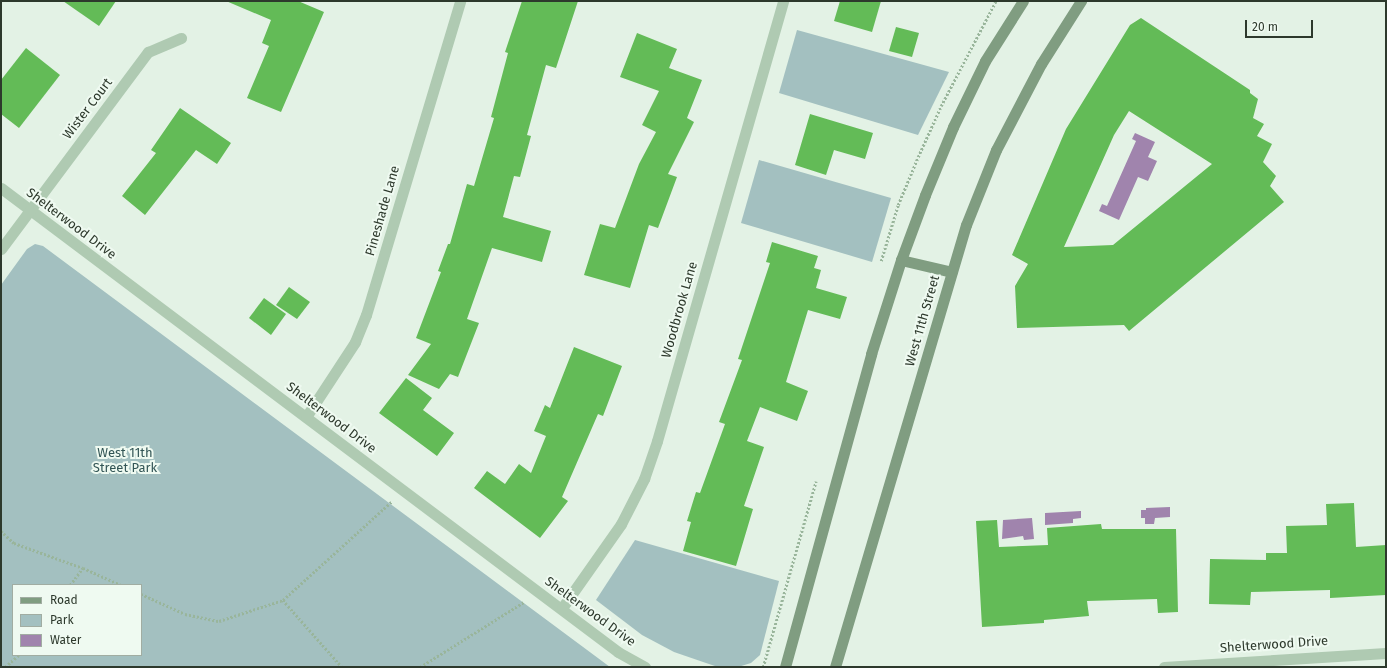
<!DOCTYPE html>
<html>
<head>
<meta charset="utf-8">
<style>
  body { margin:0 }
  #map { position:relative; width:1387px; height:668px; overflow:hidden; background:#e3f2e5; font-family:"Fira Sans",sans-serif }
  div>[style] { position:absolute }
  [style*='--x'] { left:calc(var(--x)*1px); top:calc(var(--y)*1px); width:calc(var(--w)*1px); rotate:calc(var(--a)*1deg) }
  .green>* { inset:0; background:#a3c0c0 }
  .water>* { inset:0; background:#a084ad }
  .building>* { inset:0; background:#63bb57 }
  .path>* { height:2.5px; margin-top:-1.25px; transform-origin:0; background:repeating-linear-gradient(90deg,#99b59b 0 2px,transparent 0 4px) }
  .minor>* { height:11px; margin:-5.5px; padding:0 5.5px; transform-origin:5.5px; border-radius:5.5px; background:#afcab2 }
  .secondary>* { height:11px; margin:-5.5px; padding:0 5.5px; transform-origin:5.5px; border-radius:5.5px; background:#809d81 }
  span { translate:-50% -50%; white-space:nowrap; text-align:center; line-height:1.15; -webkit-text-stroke:4px #effaf1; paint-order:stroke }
  .street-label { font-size:13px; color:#2d392c }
  .park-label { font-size:13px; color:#325555 }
  .frame { position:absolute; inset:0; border:2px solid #2d392c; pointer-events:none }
  .legend { position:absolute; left:12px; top:584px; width:130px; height:72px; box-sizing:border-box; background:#effaf1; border:1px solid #a1ada2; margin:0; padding:5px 7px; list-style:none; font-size:12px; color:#2d392c }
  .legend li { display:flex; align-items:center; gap:8px; height:20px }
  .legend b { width:20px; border:1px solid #a1ada2 }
  .scale { position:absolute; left:1245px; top:20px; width:68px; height:18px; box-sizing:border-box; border:2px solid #2d392c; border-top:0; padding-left:5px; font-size:12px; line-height:14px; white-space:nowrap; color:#2d392c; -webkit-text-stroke:3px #effaf1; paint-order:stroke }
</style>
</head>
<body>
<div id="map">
  <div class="green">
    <div style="clip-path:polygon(797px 30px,949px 72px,918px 135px,779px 93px)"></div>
    <div style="clip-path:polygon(759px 160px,891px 198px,872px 262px,741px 223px)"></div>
    <div style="clip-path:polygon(evenodd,35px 244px,43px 246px,610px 667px,1px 667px,1px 285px,27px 249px,35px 244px,13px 585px,141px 585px,141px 655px,13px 655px,13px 585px)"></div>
    <div style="clip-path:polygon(635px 540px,779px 581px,760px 655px,751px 663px,738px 667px,718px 667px,706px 663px,674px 652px,642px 635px,596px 600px)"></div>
  </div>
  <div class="water">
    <div style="clip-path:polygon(1135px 133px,1155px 142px,1148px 157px,1157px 161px,1148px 181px,1138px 177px,1119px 220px,1099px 211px,1102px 204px,1107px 206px,1136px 141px,1132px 139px)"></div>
    <div style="clip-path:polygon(1170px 507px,1170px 517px,1155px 518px,1154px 524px,1145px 524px,1145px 518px,1141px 518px,1141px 510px,1146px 510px,1146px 508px)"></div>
    <div style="clip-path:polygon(1081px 511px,1081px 518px,1073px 519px,1073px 523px,1045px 525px,1045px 513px)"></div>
    <div style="clip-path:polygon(1032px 518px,1034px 539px,1024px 540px,1023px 536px,1002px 539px,1003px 520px)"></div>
  </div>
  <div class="building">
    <div style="clip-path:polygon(63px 1px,116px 1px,99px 26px)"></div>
    <div style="clip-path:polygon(226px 1px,298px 1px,324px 12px,281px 112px,247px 98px,269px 46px,262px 43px,271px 20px)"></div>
    <div style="clip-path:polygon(522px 1px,578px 1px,556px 68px,546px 65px,527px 135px,531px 136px,520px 177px,514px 176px,503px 217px,551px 231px,542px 262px,492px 248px,467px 319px,479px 323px,458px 377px,450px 374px,439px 389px,408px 375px,431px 344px,416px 338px,441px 272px,438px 271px,448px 244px,450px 244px,467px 184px,474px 186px,494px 118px,491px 117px,508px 53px,505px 52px)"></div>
    <div style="clip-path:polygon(840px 1px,881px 1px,872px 32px,834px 21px)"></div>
    <div style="clip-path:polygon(evenodd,1141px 18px,1250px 90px,1250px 93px,1258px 99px,1253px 118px,1264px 124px,1257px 136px,1272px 144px,1263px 162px,1276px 176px,1270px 186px,1284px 202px,1129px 331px,1124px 325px,1017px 328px,1015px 286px,1028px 264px,1012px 255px,1066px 129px,1130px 25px,1141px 18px,1129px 111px,1212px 164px,1113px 245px,1064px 247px,1114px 135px,1129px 111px)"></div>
    <div style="clip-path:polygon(896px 27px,919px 33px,912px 57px,889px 51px)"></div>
    <div style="clip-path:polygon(637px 33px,677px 49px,669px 68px,702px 80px,687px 118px,694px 122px,668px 174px,677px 177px,658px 228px,649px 225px,630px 288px,584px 275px,600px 224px,615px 228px,639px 164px,656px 132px,642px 125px,659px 91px,620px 77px)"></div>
    <div style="clip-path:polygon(26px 48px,60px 75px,19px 128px,1px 114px,1px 80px)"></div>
    <div style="clip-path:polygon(180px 108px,231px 143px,217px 164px,196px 150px,145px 215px,122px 196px,156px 153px,151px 150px)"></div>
    <div style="clip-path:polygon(810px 114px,873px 133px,865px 159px,834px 150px,826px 175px,795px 165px)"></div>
    <div style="clip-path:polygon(772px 242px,818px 256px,814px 268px,821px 270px,816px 288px,847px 297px,840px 319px,808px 310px,786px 382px,808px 391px,797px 421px,760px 407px,747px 441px,764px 447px,744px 506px,753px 509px,736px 566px,683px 551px,691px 522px,687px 521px,696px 492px,700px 493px,725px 424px,719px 422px,742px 360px,738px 359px,770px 263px,766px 262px)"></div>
    <div style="clip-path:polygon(289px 287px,310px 302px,297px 319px,276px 305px)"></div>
    <div style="clip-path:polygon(264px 298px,286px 314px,271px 335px,249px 318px)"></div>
    <div style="clip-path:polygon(574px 347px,622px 366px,603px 416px,598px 414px,562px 497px,568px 501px,540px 538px,474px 488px,487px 471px,505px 484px,519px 464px,531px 473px,546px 436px,534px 431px,545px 405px,550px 408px)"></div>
    <div style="clip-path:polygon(406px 378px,432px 398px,423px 410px,454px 433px,437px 456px,379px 413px)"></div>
    <div style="clip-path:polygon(1354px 503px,1356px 547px,1386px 545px,1386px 595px,1330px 598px,1330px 590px,1251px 592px,1250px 605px,1209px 604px,1210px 559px,1266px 560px,1266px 553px,1287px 553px,1286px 526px,1327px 525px,1326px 504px)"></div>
    <div style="clip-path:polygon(997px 520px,999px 547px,1048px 545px,1047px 528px,1101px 524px,1102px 529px,1176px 529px,1178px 612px,1158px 613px,1157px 599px,1087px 601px,1089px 616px,1044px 620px,1044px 623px,982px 627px,976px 521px)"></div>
  </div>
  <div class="path">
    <div style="--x:881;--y:261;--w:59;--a:-73.1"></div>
    <div style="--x:898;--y:205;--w:52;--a:-67.4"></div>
    <div style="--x:918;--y:157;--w:56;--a:-65.7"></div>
    <div style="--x:941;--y:106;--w:119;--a:-62.4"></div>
    <div style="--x:1;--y:531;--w:18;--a:43"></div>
    <div style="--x:14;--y:543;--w:73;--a:19.9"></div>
    <div style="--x:70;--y:585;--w:21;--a:-53"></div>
    <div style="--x:83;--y:568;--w:42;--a:24.1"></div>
    <div style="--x:141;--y:594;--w:48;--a:24.4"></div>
    <div style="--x:185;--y:614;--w:35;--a:12"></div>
    <div style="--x:219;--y:621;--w:67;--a:-18.2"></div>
    <div style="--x:283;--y:600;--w:89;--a:48.6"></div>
    <div style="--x:283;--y:600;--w:146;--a:-42.2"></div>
    <div style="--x:5;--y:667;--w:18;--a:-41"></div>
    <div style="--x:420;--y:667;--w:123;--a:-32"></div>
    <div style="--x:763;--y:667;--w:193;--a:-74.1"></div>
  </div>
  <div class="minor">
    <div style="--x:1;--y:188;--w:772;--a:36.94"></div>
    <div style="--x:618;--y:652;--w:31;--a:29"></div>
    <div style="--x:1;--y:249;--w:246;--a:-53.3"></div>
    <div style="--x:148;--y:52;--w:36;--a:-23"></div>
    <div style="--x:306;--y:417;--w:90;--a:-56.8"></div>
    <div style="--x:355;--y:342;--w:29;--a:-68"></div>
    <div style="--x:366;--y:315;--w:328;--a:-73.3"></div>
    <div style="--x:562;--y:608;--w:103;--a:-54.9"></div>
    <div style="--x:621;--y:524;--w:51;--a:-62.9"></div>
    <div style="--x:644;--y:479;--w:40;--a:-71.1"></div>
    <div style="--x:657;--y:441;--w:458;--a:-74"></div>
    <div style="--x:1164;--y:667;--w:222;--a:-3.6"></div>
  </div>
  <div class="secondary">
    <div style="--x:901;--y:260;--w:52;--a:13.2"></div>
    <div style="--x:785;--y:667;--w:325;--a:-74.6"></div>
    <div style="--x:871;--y:354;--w:99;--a:-72.3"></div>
    <div style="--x:901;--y:260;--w:69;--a:-69.7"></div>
    <div style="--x:925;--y:195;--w:74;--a:-67.6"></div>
    <div style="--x:953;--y:127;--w:73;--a:-64.1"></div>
    <div style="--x:985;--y:61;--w:71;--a:-57.7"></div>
    <div style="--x:835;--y:667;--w:461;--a:-73.5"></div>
    <div style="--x:966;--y:225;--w:81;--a:-68.2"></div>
    <div style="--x:996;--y:150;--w:97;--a:-62.4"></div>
    <div style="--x:1041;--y:64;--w:75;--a:-57.6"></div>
  </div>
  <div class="street-label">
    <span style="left:88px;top:109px;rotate:-53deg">Wister Court</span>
    <span style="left:383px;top:211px;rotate:-74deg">Pineshade Lane</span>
    <span style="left:71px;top:224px;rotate:37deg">Shelterwood Drive</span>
    <span style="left:680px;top:310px;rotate:-74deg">Woodbrook Lane</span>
    <span style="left:923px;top:321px;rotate:-74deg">West 11th Street</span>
    <span style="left:331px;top:418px;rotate:37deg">Shelterwood Drive</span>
    <span style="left:590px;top:612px;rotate:36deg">Shelterwood Drive</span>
    <span style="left:1274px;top:645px;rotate:-4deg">Shelterwood Drive</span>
  </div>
  <div class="park-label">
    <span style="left:125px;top:461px">West 11th<br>Street Park</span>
  </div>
  <div class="frame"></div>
  <ul class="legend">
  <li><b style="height:5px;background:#809d81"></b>Road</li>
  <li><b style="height:11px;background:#a3c0c0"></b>Park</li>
  <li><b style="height:11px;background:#a084ad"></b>Water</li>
  </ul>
  <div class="scale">20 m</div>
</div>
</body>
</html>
